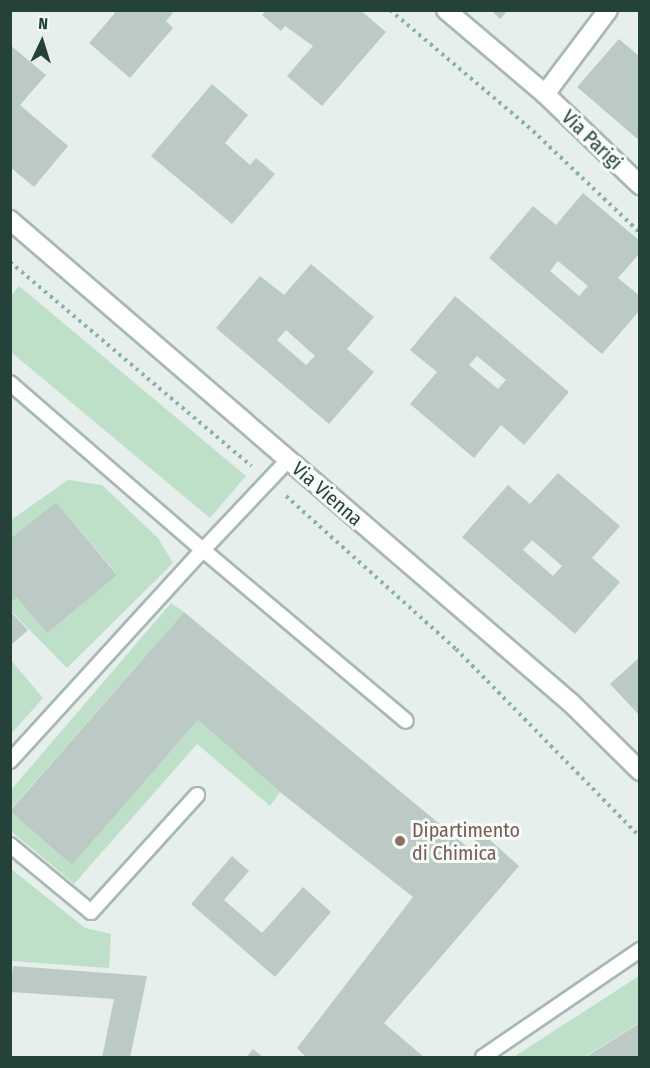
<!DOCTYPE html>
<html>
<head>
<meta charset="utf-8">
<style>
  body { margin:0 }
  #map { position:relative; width:650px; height:1068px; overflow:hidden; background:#e6efeb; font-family:"Fira Sans Condensed",sans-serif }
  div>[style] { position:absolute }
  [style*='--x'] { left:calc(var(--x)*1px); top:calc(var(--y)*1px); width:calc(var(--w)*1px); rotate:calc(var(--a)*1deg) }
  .green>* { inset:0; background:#bfe0c8 }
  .building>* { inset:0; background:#bbcac4 }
  .path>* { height:4px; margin-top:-2px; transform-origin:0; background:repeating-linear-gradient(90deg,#86b3a5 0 3px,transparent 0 7.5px) }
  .roads { filter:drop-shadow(2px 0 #a8b8b2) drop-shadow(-2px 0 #a8b8b2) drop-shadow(0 2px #a8b8b2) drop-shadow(0 -2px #a8b8b2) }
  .service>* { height:14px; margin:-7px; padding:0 7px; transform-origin:7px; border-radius:7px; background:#fff }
  .minor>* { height:18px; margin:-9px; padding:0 9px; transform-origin:9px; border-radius:9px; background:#fff }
  .dots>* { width:16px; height:16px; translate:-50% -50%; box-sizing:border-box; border:3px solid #f7fbf9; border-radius:50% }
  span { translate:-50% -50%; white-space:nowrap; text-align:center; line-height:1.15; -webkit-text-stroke:6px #f7fbf9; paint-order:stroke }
  .street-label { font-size:20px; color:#24423a }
  .education-label { font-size:20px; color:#785e54 }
  .left { translate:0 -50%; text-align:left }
  .frame { position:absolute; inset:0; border:12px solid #24423a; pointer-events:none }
  .north { position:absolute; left:12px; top:12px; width:60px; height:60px; -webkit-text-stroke:4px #f7fbf9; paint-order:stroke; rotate:4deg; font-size:16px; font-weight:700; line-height:24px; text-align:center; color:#24423a }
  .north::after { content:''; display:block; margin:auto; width:21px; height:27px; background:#24423a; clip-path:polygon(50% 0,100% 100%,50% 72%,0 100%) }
</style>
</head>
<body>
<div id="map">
  <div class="green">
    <div style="clip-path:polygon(19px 286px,246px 476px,210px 518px,11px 352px,11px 296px)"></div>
    <div style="clip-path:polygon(68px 480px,102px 485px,158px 538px,173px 563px,67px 668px,11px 611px,11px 603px,17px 598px,47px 633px,117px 574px,56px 502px,11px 539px,11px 520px)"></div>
    <div style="clip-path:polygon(171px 603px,184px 612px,11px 809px,11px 790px)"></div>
    <div style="clip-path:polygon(11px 660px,43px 698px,11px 734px,10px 734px)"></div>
    <div style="clip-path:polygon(198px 720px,280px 792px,270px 806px,197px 744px,74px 884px,11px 831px,10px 811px,72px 864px)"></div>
    <div style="clip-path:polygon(10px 868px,85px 928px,111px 934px,109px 968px,11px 961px)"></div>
    <div style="clip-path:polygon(639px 976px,639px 1023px,584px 1057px,512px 1058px)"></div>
  </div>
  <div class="building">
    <div style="clip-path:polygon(111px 10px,175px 10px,166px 21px,173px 28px,130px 78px,89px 43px,115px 13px)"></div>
    <div style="clip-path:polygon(267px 10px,360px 10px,386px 32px,322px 106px,287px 76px,313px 46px,285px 26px,281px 31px,262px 15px)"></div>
    <div style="clip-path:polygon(491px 10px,508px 10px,500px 19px)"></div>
    <div style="clip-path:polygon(619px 39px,640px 57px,640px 141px,577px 87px)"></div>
    <div style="clip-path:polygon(10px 45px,46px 75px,20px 105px,68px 146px,34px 187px,10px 167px)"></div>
    <div style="clip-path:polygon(212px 84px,248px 115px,225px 143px,250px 165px,256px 158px,275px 174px,232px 224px,151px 156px)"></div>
    <div style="clip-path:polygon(evenodd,583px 193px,640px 241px,640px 253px,618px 278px,640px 296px,640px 310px,602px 354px,489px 258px,533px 206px,556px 225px,583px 193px,558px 261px,588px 286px,579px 296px,550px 271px,558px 261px)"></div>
    <div style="clip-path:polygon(evenodd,311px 264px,374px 317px,347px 349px,374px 372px,329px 424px,216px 328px,260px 276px,284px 295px,311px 264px,286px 330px,315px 356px,306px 365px,277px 340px,286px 330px)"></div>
    <div style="clip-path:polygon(evenodd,455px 296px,569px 392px,524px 445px,501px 425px,474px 458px,410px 404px,437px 372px,410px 350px,455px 296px,477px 356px,506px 380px,498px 389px,469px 365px,477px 356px)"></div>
    <div style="clip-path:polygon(evenodd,558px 473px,620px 526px,592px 558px,620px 582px,575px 634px,462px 537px,508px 485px,530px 504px,558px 473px,532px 540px,562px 566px,553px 576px,523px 550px,532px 540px)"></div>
    <div style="clip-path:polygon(56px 502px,117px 575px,47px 633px,17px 598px,10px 603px,10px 539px)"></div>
    <div style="clip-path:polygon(10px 611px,28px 630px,10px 646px)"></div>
    <div style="clip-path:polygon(184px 612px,471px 850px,480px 831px,519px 866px,384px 1023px,425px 1058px,307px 1058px,297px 1048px,413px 897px,280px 792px,198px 720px,72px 865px,10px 811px)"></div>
    <div style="clip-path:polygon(640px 657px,640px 716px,610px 684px)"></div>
    <div style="clip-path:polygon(232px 856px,249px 871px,224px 900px,262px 933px,303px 887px,331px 912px,275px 977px,191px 904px)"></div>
    <div style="clip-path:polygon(13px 966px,147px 976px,130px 1058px,102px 1058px,114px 999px,10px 992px)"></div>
    <div style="clip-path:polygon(640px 1023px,640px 1058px,584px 1058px)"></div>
    <div style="clip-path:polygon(253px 1049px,264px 1058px,246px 1058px)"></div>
  </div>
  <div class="path">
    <div style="--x:390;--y:10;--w:187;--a:40.2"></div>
    <div style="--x:533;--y:131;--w:148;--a:43.6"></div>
    <div style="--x:10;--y:262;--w:316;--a:40.2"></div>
    <div style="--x:286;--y:496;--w:229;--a:42"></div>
    <div style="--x:456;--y:649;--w:263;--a:45.6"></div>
  </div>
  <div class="roads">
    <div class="service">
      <div style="--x:10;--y:383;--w:255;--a:40.9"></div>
      <div style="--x:203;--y:550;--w:124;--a:-46.6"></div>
      <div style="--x:10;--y:761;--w:286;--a:-47.6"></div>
      <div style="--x:203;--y:550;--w:265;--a:40.1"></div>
      <div style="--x:10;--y:845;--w:105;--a:39.6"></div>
      <div style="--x:91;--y:912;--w:158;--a:-47.8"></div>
      <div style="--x:483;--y:1057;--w:190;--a:-34.3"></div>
    </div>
    <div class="minor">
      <div style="--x:446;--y:10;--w:130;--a:40.3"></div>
      <div style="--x:545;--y:94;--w:132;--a:43.8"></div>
      <div style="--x:545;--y:94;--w:105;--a:-53.1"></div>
      <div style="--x:10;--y:220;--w:740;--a:40.73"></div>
      <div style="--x:571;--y:703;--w:97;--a:44.6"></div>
    </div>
  </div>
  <div class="dots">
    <div style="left:400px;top:841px;background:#8d6e63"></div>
  </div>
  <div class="street-label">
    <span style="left:592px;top:140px;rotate:44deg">Via Parigi</span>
    <span style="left:327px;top:494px;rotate:41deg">Via Vienna</span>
  </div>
  <div class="education-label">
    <span class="left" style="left:412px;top:842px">Dipartimento<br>di Chimica</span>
  </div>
  <div class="frame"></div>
  <div class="north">N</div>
</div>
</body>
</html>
